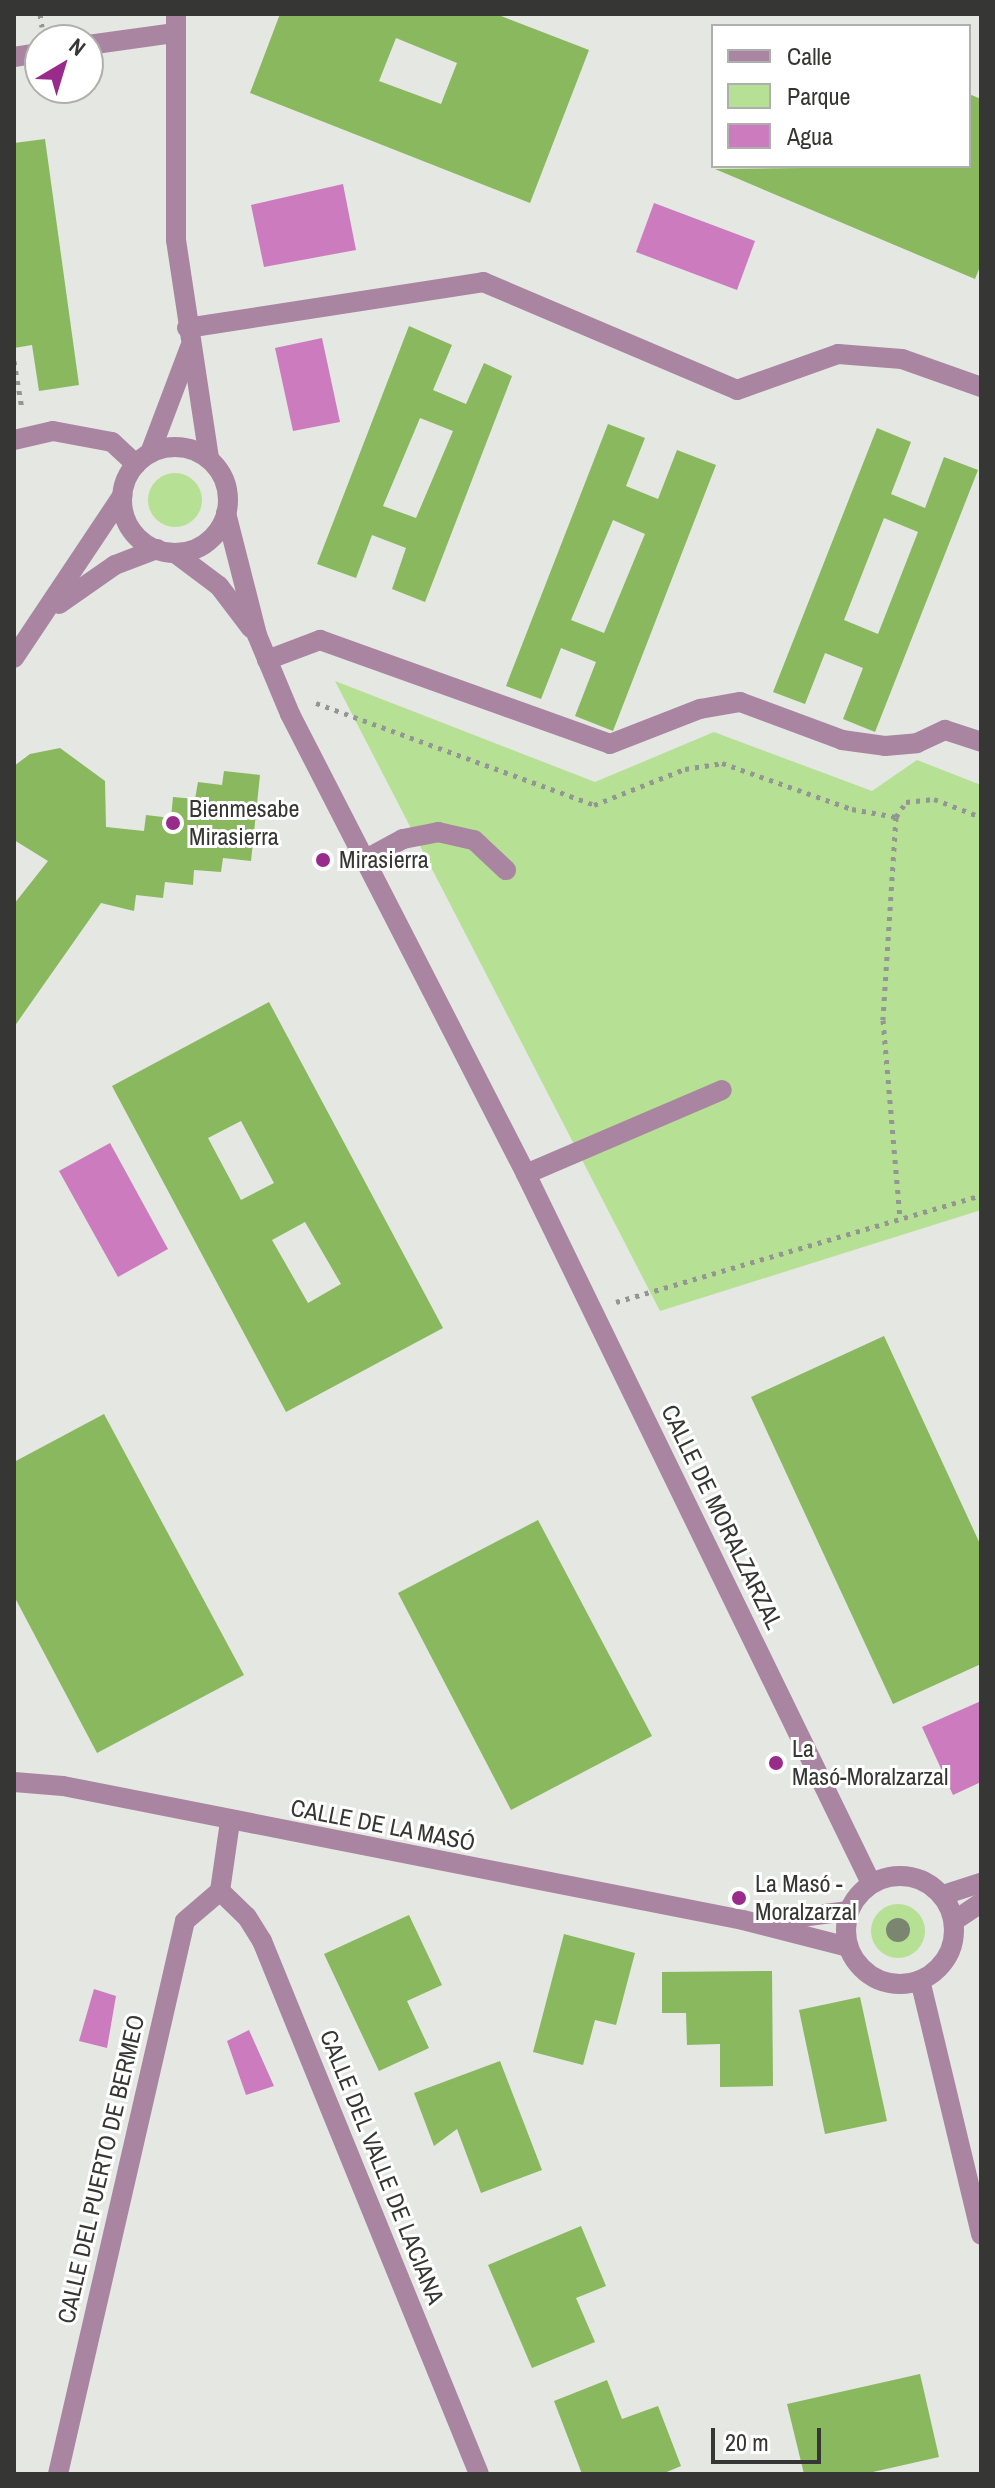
<!DOCTYPE html>
<html>
<head>
<meta charset="utf-8">
<style>
  body { margin:0 }
  #map { position:relative; width:995px; height:2488px; overflow:hidden; background:#e4e7e2; font-family:"Archivo Narrow",sans-serif }
  div>[style] { position:absolute }
  [style*='--x'] { left:calc(var(--x)*1px); top:calc(var(--y)*1px); width:calc(var(--w)*1px); rotate:calc(var(--a)*1deg) }
  .green>* { inset:0; background:#b6e093 }
  .round { border-radius:50% }
  .water>* { inset:0; background:#cc7cbe }
  .building>* { inset:0; background:#89b85e }
  .path>* { height:5px; margin-top:-2.5px; transform-origin:0; background:repeating-linear-gradient(90deg,#949693 0 4px,transparent 0 10px) }
  .minor>* { height:20px; margin:-10px; padding:0 10px; transform-origin:10px; border-radius:10px; background:#a985a1 }
  .minor>.ring { margin:-10px; padding:0; box-sizing:content-box; background:none; border:20px solid #a985a1; border-radius:50% }
  .trees>* { width:24px; height:24px; margin:-12px; border-radius:50%; background:#7b8670 }
  .dots>* { width:22px; height:22px; translate:-50% -50%; box-sizing:border-box; border:4px solid #fff; border-radius:50% }
  span { translate:-50% -50%; white-space:nowrap; text-align:center; line-height:1.15; -webkit-text-stroke:6px #fff; paint-order:stroke }
  .poi-label { font-size:24px; color:#363735 }
  .left { translate:0 -50%; text-align:left }
  .street-label { font-size:24px; color:#363735 }
  .frame { position:absolute; inset:0; border:16px solid #363735; pointer-events:none }
  .legend { position:absolute; left:711px; top:24px; width:260px; height:144px; box-sizing:border-box; background:#fff; border:2px solid #afafae; margin:0; padding:10px 14px; list-style:none; font-size:24px; color:#363735 }
  .legend li { display:flex; align-items:center; gap:16px; height:40px }
  .legend b { width:40px; border:2px solid #afafae }
  .north { position:absolute; left:24px; top:24px; width:80px; height:80px; box-sizing:border-box; background:#fff; border:2px solid #afafae; border-radius:50%; rotate:38deg; font-size:22px; font-weight:700; line-height:32px; text-align:center; color:#363735 }
  .north::after { content:''; display:block; margin:auto; width:28px; height:36px; background:#992b8b; clip-path:polygon(50% 0,100% 100%,50% 72%,0 100%) }
  .scale { position:absolute; left:711px; top:2428px; width:110px; height:36px; box-sizing:border-box; border:4px solid #363735; border-top:0; padding-left:10px; font-size:24px; line-height:28px; white-space:nowrap; color:#363735; -webkit-text-stroke:6px #fff; paint-order:stroke }
</style>
</head>
<body>
<div id="map">
  <div class="green">
    <div class="round" style="left:148px;top:473px;width:54px;height:54px"></div>
    <div style="clip-path:polygon(335px 681px,595px 782px,714px 732px,872px 791px,917px 760px,981px 785px,981px 1210px,660px 1311px)"></div>
    <div class="round" style="left:871px;top:1904px;width:54px;height:54px"></div>
  </div>
  <div class="water">
    <div style="clip-path:polygon(343px 184px,356px 250px,264px 267px,251px 205px)"></div>
    <div style="clip-path:polygon(654px 203px,755px 241px,737px 290px,636px 252px)"></div>
    <div style="clip-path:polygon(322px 338px,340px 422px,293px 431px,275px 348px)"></div>
    <div style="clip-path:polygon(110px 1143px,168px 1249px,118px 1277px,59px 1171px)"></div>
    <div style="clip-path:polygon(981px 1701px,981px 1782px,953px 1795px,922px 1727px)"></div>
    <div style="clip-path:polygon(94px 1989px,116px 1996px,107px 2048px,79px 2041px)"></div>
    <div style="clip-path:polygon(249px 2030px,274px 2086px,246px 2095px,227px 2041px)"></div>
  </div>
  <div class="building">
    <div style="clip-path:polygon(evenodd,280px 14px,496px 14px,589px 50px,530px 203px,250px 93px,280px 14px,396px 38px,457px 63px,441px 104px,379px 81px,396px 38px)"></div>
    <div style="clip-path:polygon(969px 94px,981px 99px,981px 264px,975px 279px,715px 169px,969px 166px)"></div>
    <div style="clip-path:polygon(45px 139px,79px 385px,39px 391px,32px 345px,14px 348px,14px 143px)"></div>
    <div style="clip-path:polygon(evenodd,409px 326px,452px 345px,433px 390px,466px 404px,484px 363px,512px 376px,425px 602px,392px 589px,406px 548px,372px 535px,356px 578px,317px 564px,409px 326px,420px 418px,453px 431px,416px 518px,383px 506px,420px 418px)"></div>
    <div style="clip-path:polygon(evenodd,608px 424px,645px 438px,626px 486px,658px 499px,677px 450px,716px 465px,613px 731px,575px 716px,596px 662px,561px 648px,541px 699px,506px 686px,608px 424px,613px 520px,645px 534px,604px 633px,571px 620px,613px 520px)"></div>
    <div style="clip-path:polygon(evenodd,877px 428px,911px 442px,891px 494px,925px 508px,944px 457px,978px 470px,875px 732px,843px 719px,863px 668px,825px 653px,805px 704px,773px 692px,877px 428px,884px 518px,918px 532px,878px 634px,844px 620px,884px 518px)"></div>
    <div style="clip-path:polygon(60px 748px,105px 781px,106px 827px,144px 831px,146px 815px,171px 818px,173px 797px,195px 799px,198px 782px,222px 785px,224px 771px,260px 775px,251px 861px,223px 858px,221px 872px,194px 870px,193px 885px,165px 882px,163px 898px,136px 895px,134px 911px,101px 903px,14px 1027px,14px 904px,48px 861px,14px 840px,14px 766px,30px 754px)"></div>
    <div style="clip-path:polygon(evenodd,269px 1002px,443px 1328px,286px 1412px,112px 1086px,269px 1002px,241px 1121px,274px 1183px,241px 1200px,208px 1138px,241px 1121px,269px 1002px,305px 1222px,341px 1284px,308px 1303px,272px 1240px,305px 1222px)"></div>
    <div style="clip-path:polygon(884px 1336px,981px 1546px,981px 1664px,893px 1704px,751px 1397px)"></div>
    <div style="clip-path:polygon(104px 1414px,244px 1675px,97px 1753px,14px 1596px,14px 1462px)"></div>
    <div style="clip-path:polygon(538px 1520px,652px 1736px,511px 1810px,398px 1593px)"></div>
    <div style="clip-path:polygon(409px 1915px,442px 1985px,407px 2001px,429px 2048px,379px 2071px,324px 1954px)"></div>
    <div style="clip-path:polygon(564px 1934px,635px 1953px,616px 2025px,595px 2020px,583px 2065px,533px 2052px)"></div>
    <div style="clip-path:polygon(772px 1971px,773px 2086px,720px 2087px,720px 2044px,687px 2045px,686px 2013px,662px 2013px,662px 1972px)"></div>
    <div style="clip-path:polygon(860px 1997px,887px 2121px,825px 2134px,799px 2010px)"></div>
    <div style="clip-path:polygon(500px 2061px,542px 2170px,481px 2193px,457px 2129px,434px 2146px,414px 2093px)"></div>
    <div style="clip-path:polygon(581px 2226px,606px 2286px,576px 2298px,595px 2342px,532px 2368px,488px 2265px)"></div>
    <div style="clip-path:polygon(920px 2374px,939px 2457px,864px 2474px,804px 2474px,787px 2404px)"></div>
    <div style="clip-path:polygon(607px 2380px,622px 2419px,658px 2406px,681px 2466px,662px 2474px,582px 2474px,554px 2401px)"></div>
  </div>
  <div class="path">
    <div style="--x:40;--y:14;--w:13;--a:81"></div>
    <div style="--x:14;--y:361;--w:49;--a:80.5"></div>
    <div style="--x:316;--y:703;--w:296;--a:20.1"></div>
    <div style="--x:594;--y:805;--w:98;--a:-21.6"></div>
    <div style="--x:685;--y:769;--w:37;--a:-9"></div>
    <div style="--x:722;--y:763;--w:138;--a:19.5"></div>
    <div style="--x:852;--y:809;--w:45;--a:10.3"></div>
    <div style="--x:896;--y:817;--w:18;--a:-56"></div>
    <div style="--x:906;--y:802;--w:28;--a:-6"></div>
    <div style="--x:934;--y:799;--w:50;--a:21"></div>
    <div style="--x:896;--y:817;--w:203;--a:93.7"></div>
    <div style="--x:883;--y:1020;--w:199;--a:85.1"></div>
    <div style="--x:616;--y:1302;--w:380;--a:-16.3"></div>
  </div>
  <div class="minor">
    <div style="--x:176;--y:14;--w:226;--a:90"></div>
    <div style="--x:176;--y:240;--w:221;--a:81.4"></div>
    <div style="--x:88;--y:45;--w:88;--a:-7.9"></div>
    <div style="--x:14;--y:57;--w:26;--a:-9"></div>
    <div style="--x:187;--y:328;--w:300;--a:-8.8"></div>
    <div style="--x:483;--y:282;--w:276;--a:23"></div>
    <div style="--x:737;--y:390;--w:107;--a:-19.6"></div>
    <div style="--x:838;--y:354;--w:64;--a:4.5"></div>
    <div style="--x:902;--y:359;--w:84;--a:19.5"></div>
    <div style="--x:14;--y:440;--w:40;--a:-13"></div>
    <div style="--x:53;--y:431;--w:60;--a:10.6"></div>
    <div style="--x:112;--y:442;--w:33;--a:43"></div>
    <div class="ring" style="left:122px;top:447px;width:86px;height:86px"></div>
    <div style="--x:150;--y:453;--w:113;--a:-69.3"></div>
    <div style="--x:226;--y:513;--w:126;--a:75.7"></div>
    <div style="--x:257;--y:635;--w:86;--a:67.3"></div>
    <div style="--x:290;--y:714;--w:517;--a:62.84"></div>
    <div style="--x:526;--y:1174;--w:788;--a:64.05"></div>
    <div style="--x:175;--y:553;--w:55;--a:36.9"></div>
    <div style="--x:219;--y:586;--w:53;--a:52.7"></div>
    <div style="--x:59;--y:604;--w:68;--a:-34.9"></div>
    <div style="--x:115;--y:565;--w:45;--a:-20.9"></div>
    <div style="--x:14;--y:658;--w:195;--a:-56.3"></div>
    <div style="--x:267;--y:660;--w:57;--a:-20.7"></div>
    <div style="--x:320;--y:640;--w:308;--a:19.7"></div>
    <div style="--x:610;--y:744;--w:97;--a:-21.3"></div>
    <div style="--x:700;--y:709;--w:41;--a:-9.9"></div>
    <div style="--x:740;--y:702;--w:109;--a:20.4"></div>
    <div style="--x:842;--y:740;--w:43;--a:7.9"></div>
    <div style="--x:885;--y:746;--w:32;--a:-5"></div>
    <div style="--x:917;--y:743;--w:31;--a:-25"></div>
    <div style="--x:945;--y:730;--w:38;--a:18"></div>
    <div style="--x:364;--y:860;--w:44;--a:-28.3"></div>
    <div style="--x:403;--y:839;--w:36;--a:-11"></div>
    <div style="--x:438;--y:832;--w:37;--a:13"></div>
    <div style="--x:474;--y:840;--w:44;--a:43.2"></div>
    <div style="--x:526;--y:1174;--w:213;--a:-23.2"></div>
    <div style="--x:14;--y:1782;--w:49;--a:4.7"></div>
    <div style="--x:63;--y:1786;--w:693;--a:11.15"></div>
    <div style="--x:743;--y:1920;--w:108;--a:14.4"></div>
    <div class="ring" style="left:846px;top:1876px;width:88px;height:88px"></div>
    <div style="--x:220;--y:1891;--w:37;--a:44"></div>
    <div style="--x:247;--y:1917;--w:28;--a:58"></div>
    <div style="--x:262;--y:1941;--w:575;--a:67.85"></div>
    <div style="--x:220;--y:1891;--w:70;--a:-81.8"></div>
    <div style="--x:943;--y:1895;--w:40;--a:-18"></div>
    <div style="--x:771;--y:1921;--w:78;--a:-7.4"></div>
    <div style="--x:954;--y:1921;--w:32;--a:-34"></div>
    <div style="--x:920;--y:1980;--w:262;--a:76.5"></div>
    <div style="--x:58;--y:2474;--w:567;--a:-77.07"></div>
    <div style="--x:185;--y:1921;--w:46;--a:-40.6"></div>
  </div>
  <div class="trees">
    <div style="left:898px;top:1930px"></div>
  </div>
  <div class="dots">
    <div style="left:173px;top:823px;background:#992b8b"></div>
    <div style="left:323px;top:860px;background:#992b8b"></div>
    <div style="left:776px;top:1763px;background:#992b8b"></div>
    <div style="left:739px;top:1898px;background:#992b8b"></div>
  </div>
  <div class="poi-label">
    <span class="left" style="left:189px;top:823px">Bienmesabe<br>Mirasierra</span>
    <span class="left" style="left:339px;top:860px">Mirasierra</span>
    <span class="left" style="left:792px;top:1763px">La<br>Masó-Moralzarzal</span>
    <span class="left" style="left:755px;top:1898px">La Masó -<br>Moralzarzal</span>
  </div>
  <div class="street-label">
    <span style="left:722px;top:1517px;rotate:64deg">CALLE DE MORALZARZAL</span>
    <span style="left:383px;top:1825px;rotate:11deg">CALLE DE LA MASÓ</span>
    <span style="left:382px;top:2167px;rotate:68deg">CALLE DEL VALLE DE LACIANA</span>
    <span style="left:101px;top:2169px;rotate:-77deg">CALLE DEL PUERTO DE BERMEO</span>
  </div>
  <div class="frame"></div>
  <ul class="legend">
  <li><b style="height:10px;background:#a985a1"></b>Calle</li>
  <li><b style="height:22px;background:#b6e093"></b>Parque</li>
  <li><b style="height:22px;background:#cc7cbe"></b>Agua</li>
  </ul>
  <div class="north">N</div>
  <div class="scale">20 m</div>
</div>
</body>
</html>
